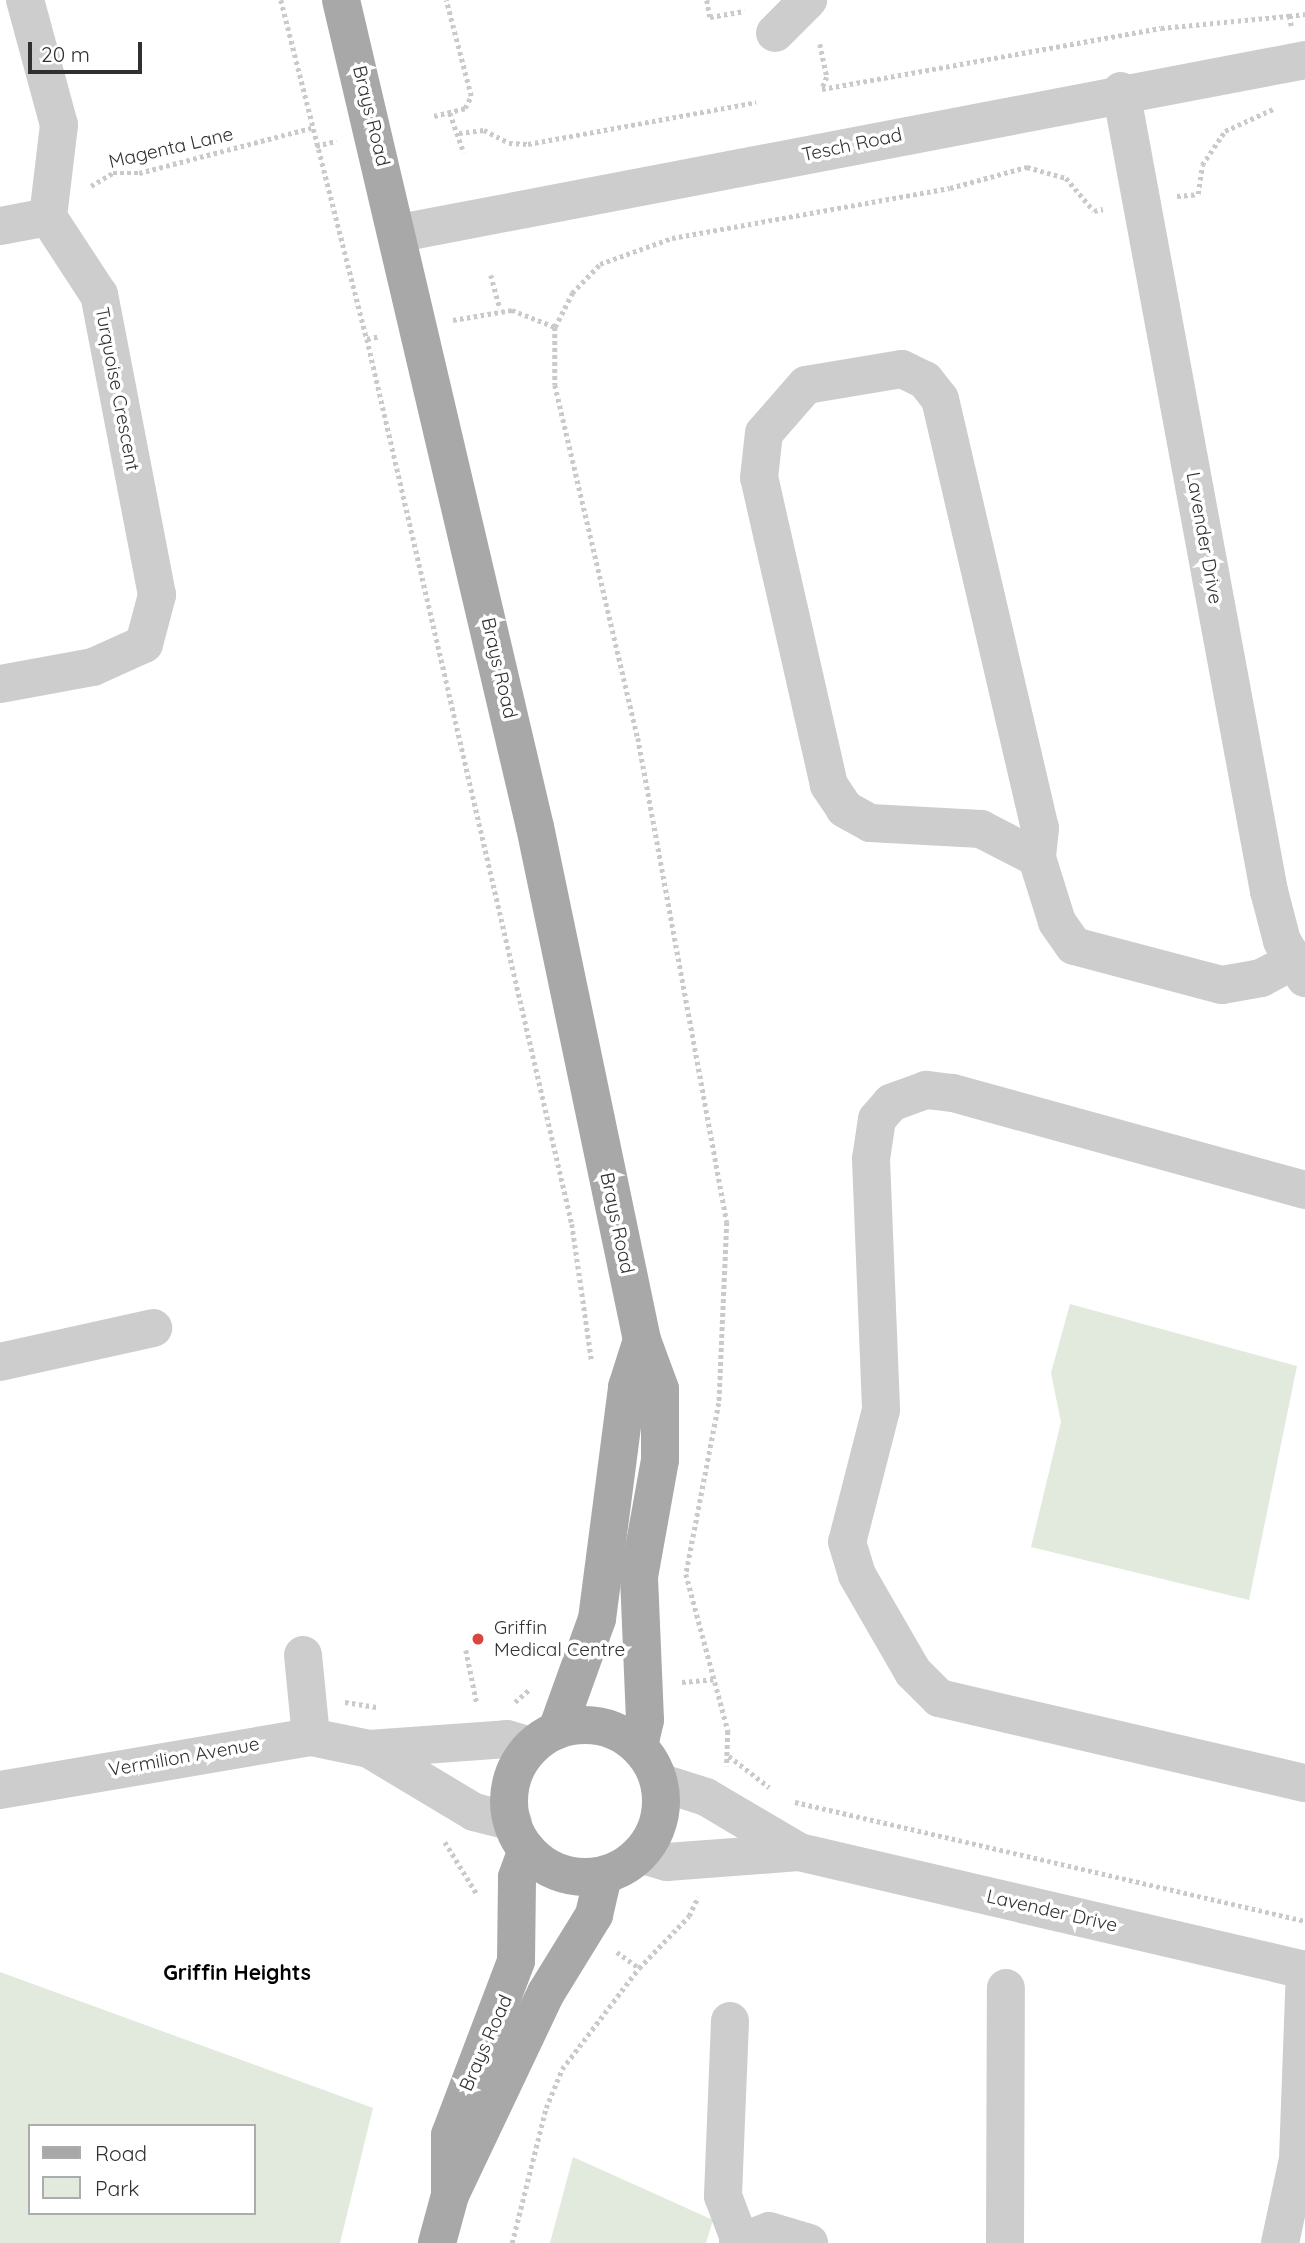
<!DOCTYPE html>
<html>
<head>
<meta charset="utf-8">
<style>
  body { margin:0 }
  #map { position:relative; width:1305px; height:2243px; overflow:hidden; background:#fff; font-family:Quicksand,sans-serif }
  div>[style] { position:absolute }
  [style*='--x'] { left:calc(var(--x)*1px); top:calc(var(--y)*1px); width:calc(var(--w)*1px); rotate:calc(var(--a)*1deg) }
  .green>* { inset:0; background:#e2e9dd }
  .path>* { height:4.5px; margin-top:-2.25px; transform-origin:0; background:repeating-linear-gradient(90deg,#cacaca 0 3.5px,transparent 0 7px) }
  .minor>* { height:38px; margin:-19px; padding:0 19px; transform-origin:19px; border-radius:19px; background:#cdcdcd }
  .major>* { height:38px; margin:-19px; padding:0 19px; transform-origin:19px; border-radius:19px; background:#a8a8a8 }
  .major>.ring { margin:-19px; padding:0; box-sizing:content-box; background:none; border:38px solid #a8a8a8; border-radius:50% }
  .dots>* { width:19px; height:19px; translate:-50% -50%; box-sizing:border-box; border:4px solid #fff; border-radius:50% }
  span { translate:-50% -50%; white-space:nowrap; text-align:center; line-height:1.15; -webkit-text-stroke:7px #fff; paint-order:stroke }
  .street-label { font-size:19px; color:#303030 }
  .poi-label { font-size:19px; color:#303030 }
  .left { translate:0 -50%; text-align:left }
  .neighbourhood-label { font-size:21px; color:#000; font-weight:700 }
  .legend { position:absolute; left:28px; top:2124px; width:228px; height:91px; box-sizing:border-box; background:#fff; border:2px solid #acacac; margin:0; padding:9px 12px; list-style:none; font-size:21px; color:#303030 }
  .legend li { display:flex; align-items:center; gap:14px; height:35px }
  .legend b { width:35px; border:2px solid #acacac }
  .scale { position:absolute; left:28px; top:42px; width:114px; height:32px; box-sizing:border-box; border:4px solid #303030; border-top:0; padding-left:9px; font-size:21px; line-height:24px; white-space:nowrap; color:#303030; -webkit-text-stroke:5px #fff; paint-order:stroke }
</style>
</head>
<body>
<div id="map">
  <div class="green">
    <div style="clip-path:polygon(1070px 1304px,1297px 1366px,1249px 1600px,1031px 1547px,1061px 1422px,1051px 1373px)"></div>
    <div style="clip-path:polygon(evenodd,0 1972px,373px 2108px,340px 2243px,0 2243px,0 1972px,30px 2126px,254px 2126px,254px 2213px,30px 2213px,30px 2126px)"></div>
    <div style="clip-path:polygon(573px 2157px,713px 2220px,706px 2243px,550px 2243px)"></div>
  </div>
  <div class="path">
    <div style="--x:281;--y:0;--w:350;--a:75.8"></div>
    <div style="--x:367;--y:339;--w:13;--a:-13"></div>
    <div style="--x:707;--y:0;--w:17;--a:80"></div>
    <div style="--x:710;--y:17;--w:35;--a:-10"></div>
    <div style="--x:1291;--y:26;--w:10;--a:-101"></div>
    <div style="--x:1289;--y:16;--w:16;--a:-7"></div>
    <div style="--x:820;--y:44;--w:34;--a:78"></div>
    <div style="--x:827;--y:77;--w:13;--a:113"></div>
    <div style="--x:822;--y:89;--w:344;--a:-10.2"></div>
    <div style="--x:1161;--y:28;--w:129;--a:-5.4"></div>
    <div style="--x:450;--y:113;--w:42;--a:70.7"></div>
    <div style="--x:434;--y:116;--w:32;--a:-14"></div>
    <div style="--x:465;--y:108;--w:13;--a:-63"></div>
    <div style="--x:471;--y:96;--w:99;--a:-104.6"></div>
    <div style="--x:459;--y:133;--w:25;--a:-7"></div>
    <div style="--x:484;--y:130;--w:28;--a:27"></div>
    <div style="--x:509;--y:143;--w:19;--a:3"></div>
    <div style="--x:528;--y:144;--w:232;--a:-10.4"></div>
    <div style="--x:316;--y:146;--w:21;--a:-14"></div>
    <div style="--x:91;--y:186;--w:26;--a:-31"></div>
    <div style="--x:113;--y:173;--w:26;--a:0"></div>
    <div style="--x:139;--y:173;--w:178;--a:-14.7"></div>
    <div style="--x:1177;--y:196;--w:21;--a:-5"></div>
    <div style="--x:1198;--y:194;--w:29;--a:-82"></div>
    <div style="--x:1202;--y:165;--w:41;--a:-55.9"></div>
    <div style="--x:1225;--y:131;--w:53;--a:-24.6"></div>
    <div style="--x:491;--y:275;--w:35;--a:75"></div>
    <div style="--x:453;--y:320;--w:60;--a:-9.6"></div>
    <div style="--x:512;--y:310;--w:46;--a:21.6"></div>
    <div style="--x:555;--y:327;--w:58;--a:90"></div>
    <div style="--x:555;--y:385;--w:363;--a:76.8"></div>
    <div style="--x:638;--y:738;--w:492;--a:79.6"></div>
    <div style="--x:727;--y:1222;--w:181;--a:92.5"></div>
    <div style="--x:719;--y:1403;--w:174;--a:100.9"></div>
    <div style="--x:686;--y:1574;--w:163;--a:75"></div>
    <div style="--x:728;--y:1731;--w:35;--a:92"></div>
    <div style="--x:555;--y:327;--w:38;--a:-63"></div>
    <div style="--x:572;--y:293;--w:40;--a:-46"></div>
    <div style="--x:600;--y:264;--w:77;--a:-19.9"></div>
    <div style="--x:672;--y:238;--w:282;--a:-10.2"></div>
    <div style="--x:950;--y:188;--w:80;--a:-15.3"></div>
    <div style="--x:1027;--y:167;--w:41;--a:15.8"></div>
    <div style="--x:1066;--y:178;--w:43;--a:49.7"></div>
    <div style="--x:1094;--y:211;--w:9;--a:-13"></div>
    <div style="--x:367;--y:339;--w:908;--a:76.96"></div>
    <div style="--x:572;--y:1224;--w:140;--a:81.8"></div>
    <div style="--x:466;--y:1650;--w:55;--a:78.5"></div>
    <div style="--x:682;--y:1682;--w:32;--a:-5"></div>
    <div style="--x:345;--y:1702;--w:32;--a:9"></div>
    <div style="--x:515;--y:1702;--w:20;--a:-41"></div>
    <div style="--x:729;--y:1756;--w:51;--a:37.8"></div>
    <div style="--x:795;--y:1802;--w:524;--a:13.13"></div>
    <div style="--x:445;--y:1842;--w:61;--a:58.4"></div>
    <div style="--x:617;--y:1952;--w:27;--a:36"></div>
    <div style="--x:639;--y:1968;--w:72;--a:-46.1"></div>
    <div style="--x:689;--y:1916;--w:21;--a:-65"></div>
    <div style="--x:512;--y:2243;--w:139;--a:-75.9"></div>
    <div style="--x:546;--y:2108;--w:42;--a:-67.7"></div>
    <div style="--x:562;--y:2069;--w:127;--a:-52.7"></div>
  </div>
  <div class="minor">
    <div style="--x:775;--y:33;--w:47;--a:-45"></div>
    <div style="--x:1121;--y:91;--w:814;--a:79.52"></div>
    <div style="--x:1269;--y:891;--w:52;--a:75.4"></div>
    <div style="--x:1282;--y:941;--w:44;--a:58.1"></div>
    <div style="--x:0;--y:226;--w:49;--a:-10.6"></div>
    <div style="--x:400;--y:233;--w:921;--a:-10.82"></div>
    <div style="--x:0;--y:684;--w:95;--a:-10.4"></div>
    <div style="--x:93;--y:667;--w:56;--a:-24.3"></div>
    <div style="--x:144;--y:644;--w:51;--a:-75.1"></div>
    <div style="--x:157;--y:595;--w:306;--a:-100.9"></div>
    <div style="--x:99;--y:295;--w:93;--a:-123.2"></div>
    <div style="--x:48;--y:217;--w:93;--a:-83.2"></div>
    <div style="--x:59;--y:125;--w:130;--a:-105.2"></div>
    <div style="--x:1037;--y:858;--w:63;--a:-152.6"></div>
    <div style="--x:981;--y:829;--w:111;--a:-176.9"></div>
    <div style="--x:870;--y:823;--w:29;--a:-151"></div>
    <div style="--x:845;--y:809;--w:29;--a:-124"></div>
    <div style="--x:829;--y:785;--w:315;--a:-102.8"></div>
    <div style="--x:759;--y:478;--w:45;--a:-83.7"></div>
    <div style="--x:764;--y:433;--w:64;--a:-48.8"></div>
    <div style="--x:806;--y:385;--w:97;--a:-9.5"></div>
    <div style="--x:902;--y:369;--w:25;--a:26"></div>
    <div style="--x:925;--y:380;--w:24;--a:52"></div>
    <div style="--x:940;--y:399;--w:441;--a:76.9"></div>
    <div style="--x:1040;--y:828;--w:30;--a:96"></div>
    <div style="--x:1037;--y:858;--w:67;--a:72.6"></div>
    <div style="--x:1057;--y:922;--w:29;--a:55"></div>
    <div style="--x:1074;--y:946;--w:153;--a:14.8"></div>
    <div style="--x:1222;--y:985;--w:40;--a:-10"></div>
    <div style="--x:1261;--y:978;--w:36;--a:-28"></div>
    <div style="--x:1305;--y:1190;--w:366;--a:-164.6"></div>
    <div style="--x:952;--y:1093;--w:26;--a:-173"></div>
    <div style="--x:926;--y:1090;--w:37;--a:160"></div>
    <div style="--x:891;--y:1103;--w:21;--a:131"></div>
    <div style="--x:877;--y:1119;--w:40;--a:98.5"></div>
    <div style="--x:871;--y:1159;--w:251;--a:87.7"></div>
    <div style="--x:881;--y:1410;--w:136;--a:104.4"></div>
    <div style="--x:847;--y:1542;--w:34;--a:73"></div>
    <div style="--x:857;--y:1575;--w:112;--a:60"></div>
    <div style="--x:913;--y:1672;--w:37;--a:45"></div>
    <div style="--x:939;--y:1698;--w:376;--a:13.1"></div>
    <div style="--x:0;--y:1362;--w:157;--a:-12.5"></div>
    <div style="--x:303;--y:1655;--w:82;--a:84.4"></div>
    <div style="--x:369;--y:1749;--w:138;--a:-4.1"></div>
    <div style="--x:507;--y:1739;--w:26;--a:16"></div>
    <div style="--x:659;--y:1782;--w:49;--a:17.7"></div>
    <div style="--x:706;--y:1797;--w:108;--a:30.6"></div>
    <div style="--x:0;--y:1790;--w:315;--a:-9.7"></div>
    <div style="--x:311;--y:1737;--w:59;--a:11.7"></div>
    <div style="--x:369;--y:1749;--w:122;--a:31"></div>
    <div style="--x:474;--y:1812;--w:40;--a:14.4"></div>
    <div style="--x:640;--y:1854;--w:28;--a:17"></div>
    <div style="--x:667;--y:1862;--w:132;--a:-4.3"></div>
    <div style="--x:799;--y:1852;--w:520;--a:13.13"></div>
    <div style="--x:730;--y:2021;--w:175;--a:92.3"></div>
    <div style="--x:723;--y:2196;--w:48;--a:69.3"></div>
    <div style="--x:738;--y:2243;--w:33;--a:-21"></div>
    <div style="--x:769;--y:2231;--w:42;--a:16.7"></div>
    <div style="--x:1005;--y:2243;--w:255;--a:-89.8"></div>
    <div style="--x:1280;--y:2243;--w:86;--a:-77.9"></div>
    <div style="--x:1298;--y:2159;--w:190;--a:-87.9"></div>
  </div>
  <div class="major">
    <div style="--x:341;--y:0;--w:849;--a:76.8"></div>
    <div style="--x:535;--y:827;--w:524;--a:78.22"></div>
    <div style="--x:642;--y:1340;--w:52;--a:69.8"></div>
    <div style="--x:660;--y:1389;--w:71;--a:90"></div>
    <div style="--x:660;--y:1460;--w:119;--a:100.2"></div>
    <div style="--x:639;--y:1577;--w:143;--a:87.6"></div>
    <div style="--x:645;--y:1720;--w:27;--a:103"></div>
    <div class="ring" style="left:509px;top:1725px;width:114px;height:114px"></div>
    <div style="--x:557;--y:1730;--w:118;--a:-70.2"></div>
    <div style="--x:597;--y:1619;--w:234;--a:-82.6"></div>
    <div style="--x:627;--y:1387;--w:49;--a:-72.3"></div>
    <div style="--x:450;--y:2193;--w:58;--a:-90"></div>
    <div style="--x:450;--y:2135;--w:186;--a:-69.2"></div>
    <div style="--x:516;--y:1961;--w:84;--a:-89.3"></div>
    <div style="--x:517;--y:1877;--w:29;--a:-70"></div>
    <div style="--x:437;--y:2243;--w:50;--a:-74.8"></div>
    <div style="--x:450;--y:2195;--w:224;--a:-64.6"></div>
    <div style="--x:546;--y:1993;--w:92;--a:-58.4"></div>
    <div style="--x:594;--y:1915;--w:40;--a:-77"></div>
  </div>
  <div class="dots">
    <div style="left:478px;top:1639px;background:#d94540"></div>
  </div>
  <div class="street-label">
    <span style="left:371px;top:116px;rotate:76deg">Brays Road</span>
    <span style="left:852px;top:145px;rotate:-12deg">Tesch Road</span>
    <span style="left:171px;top:148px;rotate:-13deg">Magenta Lane</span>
    <span style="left:117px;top:389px;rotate:79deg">Turquoise Crescent</span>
    <span style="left:1204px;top:538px;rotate:80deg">Lavender Drive</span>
    <span style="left:499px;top:668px;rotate:77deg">Brays Road</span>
    <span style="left:617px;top:1223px;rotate:78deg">Brays Road</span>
    <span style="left:184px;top:1757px;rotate:-10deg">Vermilion Avenue</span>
    <span style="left:1052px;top:1911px;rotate:13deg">Lavender Drive</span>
    <span style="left:486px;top:2043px;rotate:-66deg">Brays Road</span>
  </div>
  <div class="poi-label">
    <span class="left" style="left:494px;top:1639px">Griffin<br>Medical Centre</span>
  </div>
  <div class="neighbourhood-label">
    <span style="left:237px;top:1972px">Griffin Heights</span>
  </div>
  <ul class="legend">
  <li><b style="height:9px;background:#a8a8a8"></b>Road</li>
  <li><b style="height:19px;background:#e2e9dd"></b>Park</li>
  </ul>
  <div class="scale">20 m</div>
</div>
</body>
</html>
